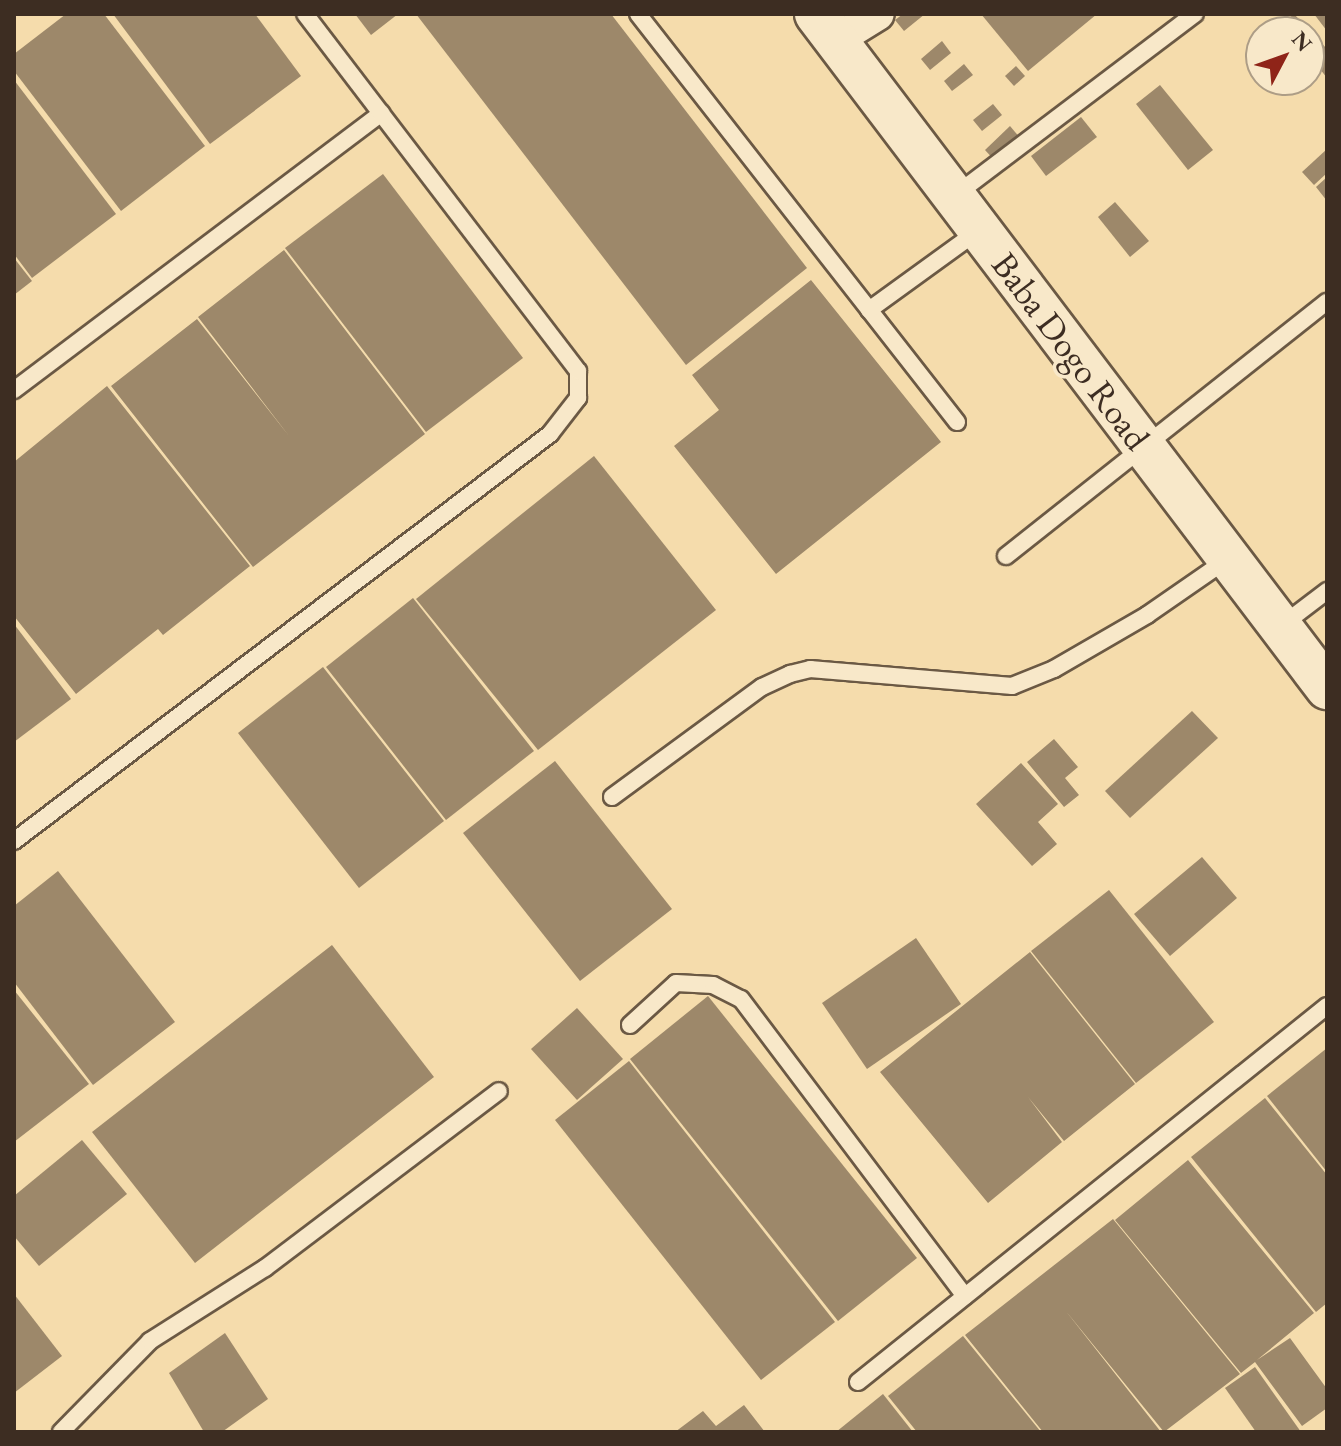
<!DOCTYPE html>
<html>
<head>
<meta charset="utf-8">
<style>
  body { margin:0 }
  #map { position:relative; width:1341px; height:1446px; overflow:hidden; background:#f5dcac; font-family:"EB Garamond",serif }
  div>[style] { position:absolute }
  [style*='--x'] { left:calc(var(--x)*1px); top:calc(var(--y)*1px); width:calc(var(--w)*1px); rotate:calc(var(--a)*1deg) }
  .building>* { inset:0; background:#9d886a }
  .roads { filter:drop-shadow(2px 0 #6b5944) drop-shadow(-2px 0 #6b5944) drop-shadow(0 2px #6b5944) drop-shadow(0 -2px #6b5944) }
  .service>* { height:16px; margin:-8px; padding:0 8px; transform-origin:8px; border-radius:8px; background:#f8e8c9 }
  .minor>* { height:32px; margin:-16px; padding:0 16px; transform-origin:16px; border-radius:16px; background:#f8e8c9 }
  .tertiary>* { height:42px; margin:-21px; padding:0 21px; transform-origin:21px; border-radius:21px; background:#f8e8c9 }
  span { translate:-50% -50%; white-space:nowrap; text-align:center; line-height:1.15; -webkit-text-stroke:7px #f8e8c9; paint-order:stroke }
  .street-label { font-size:36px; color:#3d2d22 }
  .frame { position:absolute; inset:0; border:16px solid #3d2d22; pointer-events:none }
  .north { position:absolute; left:1245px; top:16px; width:80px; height:80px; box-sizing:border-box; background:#f8e8c9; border:2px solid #ad9d86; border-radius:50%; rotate:49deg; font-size:22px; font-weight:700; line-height:32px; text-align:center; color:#3d2d22 }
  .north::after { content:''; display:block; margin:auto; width:28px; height:36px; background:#8f2418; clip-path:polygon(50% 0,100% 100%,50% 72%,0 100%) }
</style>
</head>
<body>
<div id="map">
  <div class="building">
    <div style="clip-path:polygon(66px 14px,104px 14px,205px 146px,121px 211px,14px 71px,14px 54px)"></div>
    <div style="clip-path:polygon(113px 14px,255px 14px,301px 76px,210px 144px)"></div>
    <div style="clip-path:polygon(355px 14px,398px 14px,371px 35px)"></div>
    <div style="clip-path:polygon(416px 14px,611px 14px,807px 268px,686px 365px)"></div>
    <div style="clip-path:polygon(903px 14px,925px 14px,904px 31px,895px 20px)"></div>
    <div style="clip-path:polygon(981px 14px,1097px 14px,1028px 71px)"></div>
    <div style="clip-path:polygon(1294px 14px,1327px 49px,1327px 78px,1309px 55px,1309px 32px,1290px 32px,1283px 23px)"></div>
    <div style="clip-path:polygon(1314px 14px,1327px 14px,1327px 31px)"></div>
    <div style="clip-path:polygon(942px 41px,951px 53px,930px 70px,921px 59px)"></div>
    <div style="clip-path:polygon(964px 64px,973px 75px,952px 91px,944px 81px)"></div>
    <div style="clip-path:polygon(1016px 66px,1025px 76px,1014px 86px,1005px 76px)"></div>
    <div style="clip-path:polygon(14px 80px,116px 214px,32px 278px,14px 254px)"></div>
    <div style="clip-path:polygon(1160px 85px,1213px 150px,1188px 170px,1136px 104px)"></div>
    <div style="clip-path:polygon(993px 104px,1002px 115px,982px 131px,973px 120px)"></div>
    <div style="clip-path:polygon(1081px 117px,1097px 137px,1046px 176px,1031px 156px)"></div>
    <div style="clip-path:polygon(1010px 126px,1021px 139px,996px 162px,985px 150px)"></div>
    <div style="clip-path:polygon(1327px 149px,1327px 173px,1314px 185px,1302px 172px)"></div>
    <div style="clip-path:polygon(383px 174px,523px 358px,426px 432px,285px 248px)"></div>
    <div style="clip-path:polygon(1327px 177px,1327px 201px,1316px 187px)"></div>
    <div style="clip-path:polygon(1115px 202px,1149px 241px,1130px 257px,1098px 217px)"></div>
    <div style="clip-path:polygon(284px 250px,425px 434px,253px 567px,111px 386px,197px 319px,289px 436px,198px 317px)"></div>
    <div style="clip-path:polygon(14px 258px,32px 281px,14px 295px)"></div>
    <div style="clip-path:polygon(811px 280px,941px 442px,776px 574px,674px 446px,719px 410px,692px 375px)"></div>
    <div style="clip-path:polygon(107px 386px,250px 566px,163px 635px,158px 629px,76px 694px,14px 616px,14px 462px)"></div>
    <div style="clip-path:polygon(594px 456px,716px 610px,538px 750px,416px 599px)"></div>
    <div style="clip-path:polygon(413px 598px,534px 751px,446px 820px,326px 667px)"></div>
    <div style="clip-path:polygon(14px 624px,71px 699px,14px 742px)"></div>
    <div style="clip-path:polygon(323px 667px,444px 821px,359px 888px,238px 733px)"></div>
    <div style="clip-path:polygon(1192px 711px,1218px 738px,1130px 818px,1105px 791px)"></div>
    <div style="clip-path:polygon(1054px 739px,1078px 767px,1065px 778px,1079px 795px,1064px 807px,1027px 762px)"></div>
    <div style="clip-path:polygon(555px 761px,672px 909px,580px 981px,463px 833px)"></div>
    <div style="clip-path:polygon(1021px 763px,1058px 804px,1038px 822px,1057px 844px,1032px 866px,976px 804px)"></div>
    <div style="clip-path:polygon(1202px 857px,1237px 898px,1170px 956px,1134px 914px)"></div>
    <div style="clip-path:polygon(58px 871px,175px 1022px,93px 1085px,14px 982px,14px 906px)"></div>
    <div style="clip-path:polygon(1109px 890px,1214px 1022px,1136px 1083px,1031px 951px)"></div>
    <div style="clip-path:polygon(916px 938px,961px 1004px,867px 1069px,822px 1003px)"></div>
    <div style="clip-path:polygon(332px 945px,434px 1077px,195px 1263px,92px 1132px)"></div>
    <div style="clip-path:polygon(1030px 952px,1135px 1084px,1064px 1141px,1028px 1097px,1062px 1142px,988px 1203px,880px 1072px)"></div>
    <div style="clip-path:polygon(14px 990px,89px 1084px,14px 1142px)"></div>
    <div style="clip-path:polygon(708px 996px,917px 1258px,838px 1321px,630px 1059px)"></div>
    <div style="clip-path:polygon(577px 1008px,623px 1059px,577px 1100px,531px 1049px)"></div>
    <div style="clip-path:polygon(1327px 1048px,1327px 1172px,1267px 1096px)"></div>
    <div style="clip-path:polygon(629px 1061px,835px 1322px,761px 1380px,555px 1120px)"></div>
    <div style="clip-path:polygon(1265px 1098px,1327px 1175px,1327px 1303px,1316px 1312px,1191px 1157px)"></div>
    <div style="clip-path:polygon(82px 1140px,127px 1194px,39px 1266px,14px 1236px,14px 1196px)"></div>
    <div style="clip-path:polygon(1188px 1160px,1314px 1313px,1257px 1360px,1290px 1338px,1327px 1389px,1327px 1408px,1302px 1426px,1255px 1362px,1241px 1373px,1115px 1220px)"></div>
    <div style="clip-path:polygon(1113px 1219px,1240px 1374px,1164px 1432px,1065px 1310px,1161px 1432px,1043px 1432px,965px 1335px)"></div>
    <div style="clip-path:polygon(14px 1294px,62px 1356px,14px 1393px)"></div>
    <div style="clip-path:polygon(225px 1333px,268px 1399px,222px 1432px,204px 1432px,169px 1373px)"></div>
    <div style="clip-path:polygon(963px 1336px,1041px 1432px,917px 1432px,888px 1396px)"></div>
    <div style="clip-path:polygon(1255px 1367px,1301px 1432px,1256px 1432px,1225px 1388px)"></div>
    <div style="clip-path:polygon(883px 1394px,913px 1432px,836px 1432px)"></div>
    <div style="clip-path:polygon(744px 1405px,765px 1432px,675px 1432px,703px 1411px,716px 1426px)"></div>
  </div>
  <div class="roads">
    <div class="service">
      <div style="--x:638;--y:14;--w:518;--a:51.98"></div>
      <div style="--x:954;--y:196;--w:302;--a:-37.1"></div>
      <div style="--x:869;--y:310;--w:135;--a:-35.9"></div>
      <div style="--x:14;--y:390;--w:460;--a:-37"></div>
      <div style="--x:1006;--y:556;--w:409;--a:-38.4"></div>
      <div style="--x:1281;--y:626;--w:58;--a:-37.3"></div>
      <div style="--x:612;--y:797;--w:186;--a:-36.3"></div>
      <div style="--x:762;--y:687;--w:31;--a:-25"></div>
      <div style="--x:790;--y:674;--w:21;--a:-14"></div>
      <div style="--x:810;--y:669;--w:203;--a:4.8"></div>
      <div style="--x:1012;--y:686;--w:45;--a:-22"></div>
      <div style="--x:1054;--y:669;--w:108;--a:-30.1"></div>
      <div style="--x:1147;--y:615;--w:98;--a:-34.7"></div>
      <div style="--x:14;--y:841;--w:673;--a:-37.21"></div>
      <div style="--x:550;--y:434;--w:46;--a:-52.1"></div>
      <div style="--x:578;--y:398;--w:27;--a:-90"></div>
      <div style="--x:578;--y:371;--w:449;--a:-127.4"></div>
      <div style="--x:630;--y:1025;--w:62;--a:-42.4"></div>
      <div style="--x:676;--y:983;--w:37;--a:3"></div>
      <div style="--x:713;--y:985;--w:31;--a:27"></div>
      <div style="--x:741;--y:999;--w:372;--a:53"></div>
      <div style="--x:858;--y:1382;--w:601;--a:-38.72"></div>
      <div style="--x:61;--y:1432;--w:127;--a:-45.6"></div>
      <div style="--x:150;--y:1341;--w:136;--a:-32.4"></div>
      <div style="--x:265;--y:1268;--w:293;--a:-37.1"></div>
    </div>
    <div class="minor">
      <div style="--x:836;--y:40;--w:49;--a:-31.8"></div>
    </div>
    <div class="tertiary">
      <div style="--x:816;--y:14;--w:846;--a:52.83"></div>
    </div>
  </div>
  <div class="street-label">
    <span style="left:1071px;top:351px;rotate:53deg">Baba Dogo Road</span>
  </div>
  <div class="frame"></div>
  <div class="north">N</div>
</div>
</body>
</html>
